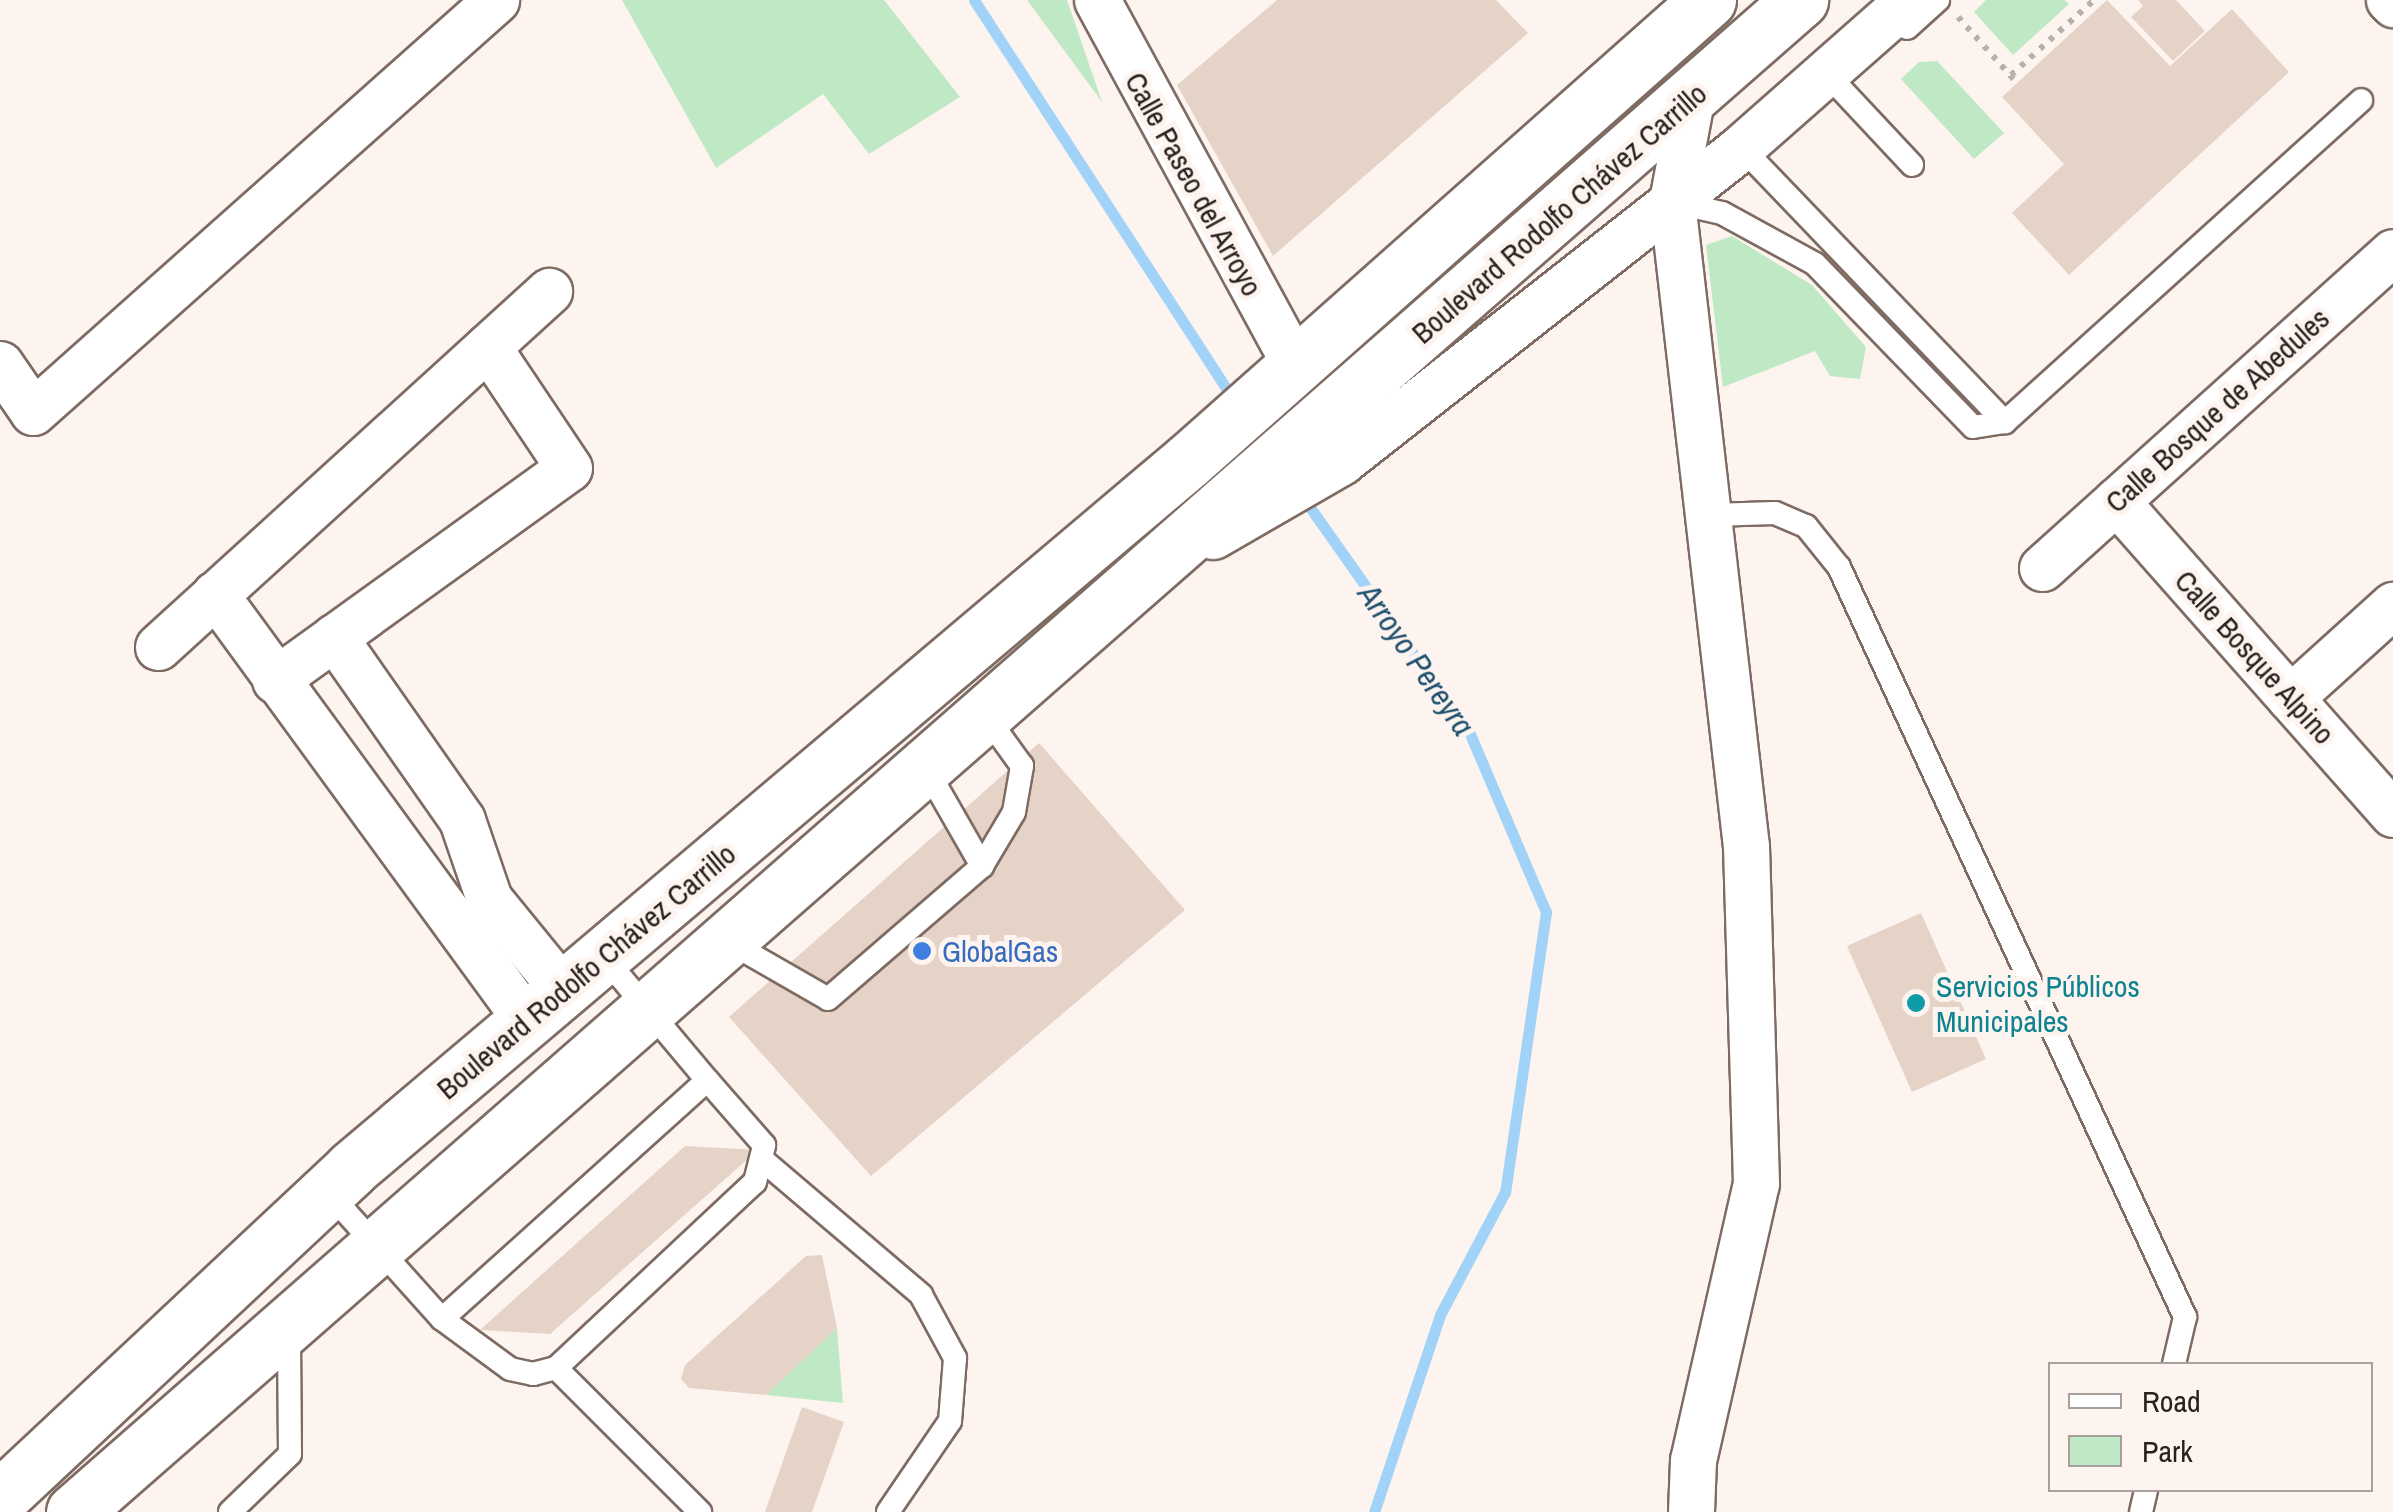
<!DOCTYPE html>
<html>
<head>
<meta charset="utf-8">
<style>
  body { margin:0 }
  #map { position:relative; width:2393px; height:1512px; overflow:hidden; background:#fdf4f0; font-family:"Archivo Narrow",sans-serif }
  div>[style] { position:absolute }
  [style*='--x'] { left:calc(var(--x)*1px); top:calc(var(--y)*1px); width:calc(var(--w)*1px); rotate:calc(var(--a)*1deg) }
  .green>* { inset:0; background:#bee9c4 }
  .stream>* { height:11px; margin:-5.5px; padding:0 5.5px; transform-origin:5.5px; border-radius:5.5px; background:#a0d3f7 }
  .building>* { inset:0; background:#e6d3c7 }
  .path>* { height:6px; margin-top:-3px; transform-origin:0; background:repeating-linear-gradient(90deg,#b8b0ac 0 5px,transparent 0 13px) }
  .roads { filter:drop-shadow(2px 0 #7e6b62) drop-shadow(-2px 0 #7e6b62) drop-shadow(0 2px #7e6b62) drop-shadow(0 -2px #7e6b62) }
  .service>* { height:22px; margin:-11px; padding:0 11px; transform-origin:11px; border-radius:11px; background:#fff }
  .minor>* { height:45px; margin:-22.5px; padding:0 22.5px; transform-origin:22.5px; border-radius:22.5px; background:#fff }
  .primary>* { height:55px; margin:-27.5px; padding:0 27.5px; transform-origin:27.5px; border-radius:27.5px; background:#fff }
  .dots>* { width:28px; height:28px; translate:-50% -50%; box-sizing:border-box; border:5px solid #fdf4f0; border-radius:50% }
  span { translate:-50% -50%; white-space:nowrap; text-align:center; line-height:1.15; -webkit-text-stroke:10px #fdf4f0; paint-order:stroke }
  .street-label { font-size:30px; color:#28211d }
  .shop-label { font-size:30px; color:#366cbe }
  .left { translate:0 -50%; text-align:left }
  .culture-label { font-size:30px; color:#0d838f }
  .water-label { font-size:32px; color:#1f506e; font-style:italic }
  .legend { position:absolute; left:2048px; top:1362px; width:325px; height:130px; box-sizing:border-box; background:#fdf4f0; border:2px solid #a8a09c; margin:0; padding:12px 18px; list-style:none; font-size:30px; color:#28211d }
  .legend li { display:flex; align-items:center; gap:20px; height:50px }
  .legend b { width:50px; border:2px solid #a8a09c }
</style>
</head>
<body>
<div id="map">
  <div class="green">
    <div style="clip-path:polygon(622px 0,884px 0,960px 97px,869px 154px,823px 94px,716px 168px)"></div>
    <div style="clip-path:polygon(1027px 0,1067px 0,1102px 102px)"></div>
    <div style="clip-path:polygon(1986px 0,2065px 0,2069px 4px,2013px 55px,1974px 12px)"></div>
    <div style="clip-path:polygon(1937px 61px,2004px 133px,1974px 159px,1901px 79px,1919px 62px)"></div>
    <div style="clip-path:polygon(1732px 236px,1812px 285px,1866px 347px,1860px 379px,1830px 376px,1815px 351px,1723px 387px,1706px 245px)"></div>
    <div style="clip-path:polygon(837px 1328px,843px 1403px,766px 1395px)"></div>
  </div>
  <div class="stream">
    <div style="--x:974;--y:0;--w:476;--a:57"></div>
    <div style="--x:1302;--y:496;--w:291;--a:54.8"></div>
    <div style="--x:1470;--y:734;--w:194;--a:66.9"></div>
    <div style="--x:1546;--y:912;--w:283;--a:98.3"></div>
    <div style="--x:1505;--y:1192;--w:139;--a:117.9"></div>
    <div style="--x:1440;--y:1315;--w:208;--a:108.5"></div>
  </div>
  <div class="building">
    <div style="clip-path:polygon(1277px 0,1496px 0,1528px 33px,1273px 256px,1177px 85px)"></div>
    <div style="clip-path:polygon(2107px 0,2170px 66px,2232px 9px,2289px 72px,2069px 275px,2012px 213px,2064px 164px,2002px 97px)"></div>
    <div style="clip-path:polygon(2138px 0,2176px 0,2205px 31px,2173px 61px,2131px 17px,2143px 6px)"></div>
    <div style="clip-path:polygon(1039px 743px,1185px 910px,871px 1176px,729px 1017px)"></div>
    <div style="clip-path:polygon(1921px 913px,1986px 1059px,1912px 1092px,1847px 946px)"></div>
    <div style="clip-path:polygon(685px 1146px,758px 1150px,550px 1334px,480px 1330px)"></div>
    <div style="clip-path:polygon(822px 1255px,837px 1328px,766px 1395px,689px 1388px,681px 1379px,685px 1365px,806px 1256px)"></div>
    <div style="clip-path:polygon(802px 1407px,844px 1422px,812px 1512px,765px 1512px)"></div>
  </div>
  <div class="path">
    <div style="--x:1958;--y:17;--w:89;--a:48.2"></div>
    <div style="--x:2011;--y:75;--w:112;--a:-42.1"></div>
  </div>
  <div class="roads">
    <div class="service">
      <div style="--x:1907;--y:28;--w:42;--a:-42.1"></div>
      <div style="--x:1826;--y:73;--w:126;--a:46.9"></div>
      <div style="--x:1742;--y:148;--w:380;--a:46.2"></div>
      <div style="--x:1673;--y:202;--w:50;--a:12.7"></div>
      <div style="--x:1722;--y:213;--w:106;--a:28.7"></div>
      <div style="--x:1815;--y:264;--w:227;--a:45.9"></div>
      <div style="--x:1973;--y:427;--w:32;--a:-9"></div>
      <div style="--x:2005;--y:422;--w:480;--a:-42.1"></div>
      <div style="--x:1712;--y:515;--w:63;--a:-1.8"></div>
      <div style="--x:1775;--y:513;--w:34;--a:23"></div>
      <div style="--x:1806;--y:526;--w:53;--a:51.2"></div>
      <div style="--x:1839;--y:567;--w:826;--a:65.23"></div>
      <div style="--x:2185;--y:1317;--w:48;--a:103.2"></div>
      <div style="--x:927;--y:770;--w:111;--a:60.2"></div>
      <div style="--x:729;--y:942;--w:114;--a:29.9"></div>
      <div style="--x:828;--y:999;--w:203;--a:-40.8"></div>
      <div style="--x:982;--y:866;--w:63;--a:-59.3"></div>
      <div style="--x:1014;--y:812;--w:47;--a:-80.1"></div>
      <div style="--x:1022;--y:766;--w:62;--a:-125.8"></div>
      <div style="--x:765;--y:1162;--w:205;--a:40.4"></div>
      <div style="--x:921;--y:1295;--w:72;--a:61.6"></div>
      <div style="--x:955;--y:1358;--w:63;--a:94.5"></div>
      <div style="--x:950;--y:1421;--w:110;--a:124.3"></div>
      <div style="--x:327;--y:1191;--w:172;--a:48.1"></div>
      <div style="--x:442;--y:1319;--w:357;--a:-42"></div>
      <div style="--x:707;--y:1080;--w:162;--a:-130"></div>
      <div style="--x:442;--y:1319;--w:84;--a:36.3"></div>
      <div style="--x:510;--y:1369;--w:24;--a:12"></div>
      <div style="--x:533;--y:1374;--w:24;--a:-15"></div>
      <div style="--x:556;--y:1368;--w:272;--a:-43.1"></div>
      <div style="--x:755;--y:1182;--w:38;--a:-76"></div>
      <div style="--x:764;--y:1145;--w:86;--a:-131.2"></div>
      <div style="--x:556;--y:1368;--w:204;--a:45"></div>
      <div style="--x:230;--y:1512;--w:83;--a:-44"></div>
      <div style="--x:290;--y:1454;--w:123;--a:-90.5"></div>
      <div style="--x:2141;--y:1512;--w:23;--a:-77"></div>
    </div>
    <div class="minor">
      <div style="--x:1097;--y:0;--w:417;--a:61.5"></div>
      <div style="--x:2389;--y:0;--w:6;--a:45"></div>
      <div style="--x:1691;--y:100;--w:104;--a:100.6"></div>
      <div style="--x:1672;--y:202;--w:648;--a:83.45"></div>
      <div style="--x:1746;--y:846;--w:337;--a:88.3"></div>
      <div style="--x:1756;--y:1183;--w:284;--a:102.8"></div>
      <div style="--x:1693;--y:1460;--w:52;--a:92.2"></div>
      <div style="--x:0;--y:364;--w:58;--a:55.5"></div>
      <div style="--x:33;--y:412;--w:620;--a:-41.66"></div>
      <div style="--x:2116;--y:501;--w:418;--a:48.5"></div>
      <div style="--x:1213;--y:536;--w:148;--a:-30"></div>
      <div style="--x:1341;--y:462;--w:505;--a:-38.16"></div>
      <div style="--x:1738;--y:150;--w:227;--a:-41.4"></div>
      <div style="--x:2042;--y:568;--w:472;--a:-42"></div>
      <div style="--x:215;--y:594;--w:529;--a:53.85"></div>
      <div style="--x:334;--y:637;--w:223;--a:55"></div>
      <div style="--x:462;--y:820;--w:83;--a:71.1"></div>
      <div style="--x:489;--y:899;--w:119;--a:50.8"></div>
      <div style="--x:158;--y:647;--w:529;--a:-42.32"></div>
      <div style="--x:275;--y:680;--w:362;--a:-35.8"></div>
      <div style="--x:569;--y:468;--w:146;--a:-123.8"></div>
      <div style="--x:2290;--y:698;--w:139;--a:-42.1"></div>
    </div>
    <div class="primary">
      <div style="--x:0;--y:1498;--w:481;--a:-43.1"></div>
      <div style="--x:351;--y:1169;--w:1096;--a:-40.23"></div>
      <div style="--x:1188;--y:461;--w:695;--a:-41.56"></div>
      <div style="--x:74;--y:1512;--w:2295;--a:-41.22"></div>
    </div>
  </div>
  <div class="dots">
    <div style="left:922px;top:951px;background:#3f7fe0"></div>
    <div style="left:1916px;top:1003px;background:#0f9aa8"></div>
  </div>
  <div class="street-label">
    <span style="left:1194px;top:184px;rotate:61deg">Calle Paseo del Arroyo</span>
    <span style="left:1559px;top:213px;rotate:-41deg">Boulevard Rodolfo Chávez Carrillo</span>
    <span style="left:2217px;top:410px;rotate:-42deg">Calle Bosque de Abedules</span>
    <span style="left:2255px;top:657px;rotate:48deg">Calle Bosque Alpino</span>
    <span style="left:586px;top:971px;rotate:-40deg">Boulevard Rodolfo Chávez Carrillo</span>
  </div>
  <div class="shop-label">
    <span class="left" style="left:942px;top:951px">GlobalGas</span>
  </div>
  <div class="culture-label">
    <span class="left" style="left:1936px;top:1003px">Servicios Públicos<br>Municipales</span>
  </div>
  <div class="water-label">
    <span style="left:1416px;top:660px;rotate:55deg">Arroyo Pereyra</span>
  </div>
  <ul class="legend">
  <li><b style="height:12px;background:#fff"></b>Road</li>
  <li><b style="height:28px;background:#bee9c4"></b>Park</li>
  </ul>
</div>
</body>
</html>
